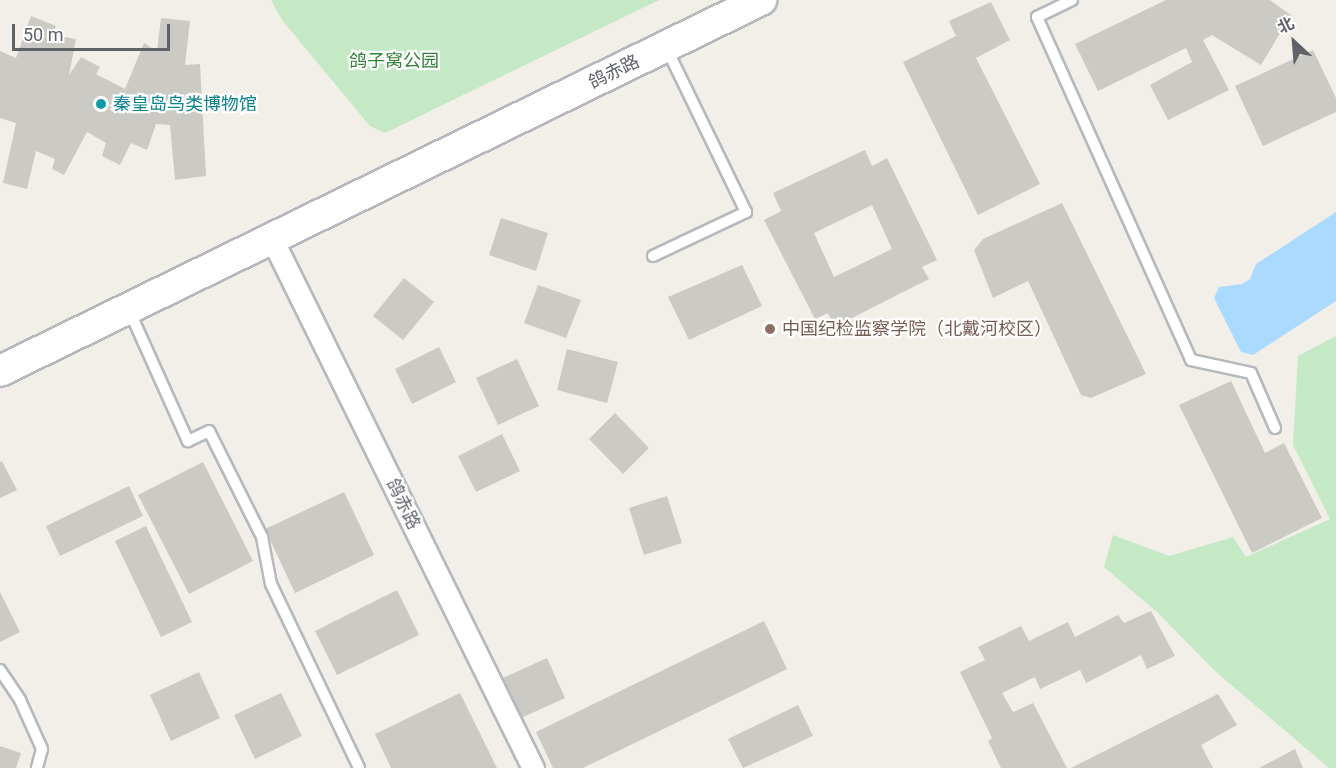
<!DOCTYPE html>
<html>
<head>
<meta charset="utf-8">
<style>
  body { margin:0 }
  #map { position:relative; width:1336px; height:768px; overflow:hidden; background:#f1efe8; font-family:Roboto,"Noto Sans SC",sans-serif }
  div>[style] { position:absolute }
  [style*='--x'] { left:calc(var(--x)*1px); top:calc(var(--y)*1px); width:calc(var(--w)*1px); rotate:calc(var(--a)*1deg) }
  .green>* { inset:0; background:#c5e8c5 }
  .water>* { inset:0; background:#aadaff }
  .building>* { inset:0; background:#cccac5 }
  .roads { filter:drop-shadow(2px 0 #b5b8bc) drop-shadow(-2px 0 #b5b8bc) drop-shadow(0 2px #b5b8bc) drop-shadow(0 -2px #b5b8bc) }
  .service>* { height:10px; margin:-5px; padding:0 5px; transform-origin:5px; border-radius:5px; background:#fff }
  .minor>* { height:21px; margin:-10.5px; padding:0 10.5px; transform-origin:10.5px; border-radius:10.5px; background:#fff }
  .secondary>* { height:30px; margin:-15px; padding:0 15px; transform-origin:15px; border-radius:15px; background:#fff }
  .dots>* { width:16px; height:16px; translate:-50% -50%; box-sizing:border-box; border:3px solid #fff; border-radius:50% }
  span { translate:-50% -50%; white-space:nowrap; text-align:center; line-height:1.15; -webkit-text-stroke:4.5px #fff; paint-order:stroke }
  .park-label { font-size:18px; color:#348238 }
  .street-label { font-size:18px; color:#5f6368 }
  .culture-label { font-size:18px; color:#0d838f }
  .left { translate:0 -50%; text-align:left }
  .education-label { font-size:18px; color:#785e54 }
  .north { position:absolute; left:1264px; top:12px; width:60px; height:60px; -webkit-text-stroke:4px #fff; paint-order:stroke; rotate:334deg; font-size:16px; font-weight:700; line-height:24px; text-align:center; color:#5f6368 }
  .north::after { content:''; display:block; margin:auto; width:21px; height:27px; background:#5f6368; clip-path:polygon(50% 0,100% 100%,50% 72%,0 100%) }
  .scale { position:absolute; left:12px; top:24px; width:158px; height:27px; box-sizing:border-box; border:3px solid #5f6368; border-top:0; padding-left:8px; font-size:18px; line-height:21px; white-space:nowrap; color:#5f6368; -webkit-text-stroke:4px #fff; paint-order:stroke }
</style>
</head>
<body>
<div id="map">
  <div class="green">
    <div style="clip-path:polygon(271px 0,659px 0,385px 133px,370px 126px,282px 20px)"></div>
    <div style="clip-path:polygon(1336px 336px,1336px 768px,1329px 768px,1215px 671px,1157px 612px,1104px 567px,1113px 535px,1169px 556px,1233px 537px,1246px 557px,1330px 519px,1293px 445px,1298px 356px)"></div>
  </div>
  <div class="water">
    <div style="clip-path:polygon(1336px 212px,1336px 301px,1253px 355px,1241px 352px,1214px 298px,1219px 287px,1242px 284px,1250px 279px,1256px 264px)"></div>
  </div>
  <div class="building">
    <div style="clip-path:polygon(1166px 0,1270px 0,1291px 15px,1261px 65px,1212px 35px,1203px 40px,1229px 90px,1168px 120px,1150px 85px,1192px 62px,1186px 48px,1098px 91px,1075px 44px)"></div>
    <div style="clip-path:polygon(991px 2px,1010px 40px,976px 58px,1040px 184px,978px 215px,903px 62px,956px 36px,949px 21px)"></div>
    <div style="clip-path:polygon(31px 16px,56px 26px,53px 35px,76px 39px,69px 75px,81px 57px,100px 67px,96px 74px,125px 89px,144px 43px,157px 51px,161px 18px,190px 21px,185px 65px,200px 64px,206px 176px,175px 180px,170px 125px,156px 124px,147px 150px,131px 143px,120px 165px,102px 156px,106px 143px,87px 132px,64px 175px,52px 169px,55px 159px,36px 151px,27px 189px,3px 183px,16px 123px,0 118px,0 51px,16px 58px)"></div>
    <div style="clip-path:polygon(1313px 50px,1336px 98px,1336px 112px,1263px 146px,1235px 86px)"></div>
    <div style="clip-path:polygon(evenodd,865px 150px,872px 166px,887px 158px,937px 260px,922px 267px,929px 279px,834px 327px,828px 313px,815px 319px,764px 220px,781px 211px,773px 193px,865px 150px,872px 205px,892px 249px,834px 277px,814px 233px,872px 205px)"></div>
    <div style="clip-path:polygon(1062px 203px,1146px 374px,1091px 398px,1081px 395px,1028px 281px,993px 298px,974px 250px,983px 239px)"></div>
    <div style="clip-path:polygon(501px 218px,548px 233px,536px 271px,489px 255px)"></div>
    <div style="clip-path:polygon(742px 265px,762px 306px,689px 340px,668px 297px)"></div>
    <div style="clip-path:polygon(404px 278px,434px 302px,403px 340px,373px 316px)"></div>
    <div style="clip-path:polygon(538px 285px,581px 300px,566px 338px,524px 323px)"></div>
    <div style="clip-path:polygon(439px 347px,456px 382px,412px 404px,395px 369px)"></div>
    <div style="clip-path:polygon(567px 349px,618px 362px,607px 403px,557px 390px)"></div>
    <div style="clip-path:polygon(517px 359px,539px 406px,498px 425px,476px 378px)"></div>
    <div style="clip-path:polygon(1231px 381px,1265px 453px,1284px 443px,1322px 518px,1252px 553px,1179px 405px)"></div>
    <div style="clip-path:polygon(615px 413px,649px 448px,623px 474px,589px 439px)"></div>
    <div style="clip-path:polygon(502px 434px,520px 471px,476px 492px,458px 456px)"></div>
    <div style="clip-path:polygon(2px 461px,17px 490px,0 498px,0 462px)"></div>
    <div style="clip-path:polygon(203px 462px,253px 561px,189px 594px,138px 495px)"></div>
    <div style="clip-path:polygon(129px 486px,143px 516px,60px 556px,46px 526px)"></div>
    <div style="clip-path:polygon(344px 492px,374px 555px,295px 593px,265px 529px)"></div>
    <div style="clip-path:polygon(667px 496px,682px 543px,644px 555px,629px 508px)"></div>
    <div style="clip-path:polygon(146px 526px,192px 622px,161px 637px,115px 541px)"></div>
    <div style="clip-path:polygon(397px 590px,419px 635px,337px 675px,315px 631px)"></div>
    <div style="clip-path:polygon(0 592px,20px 632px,0 642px)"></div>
    <div style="clip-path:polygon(1151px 611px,1175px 656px,1147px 669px,1141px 655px,1086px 683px,1080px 670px,1040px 689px,1035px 677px,1002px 693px,1013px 712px,1033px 703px,1067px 768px,1001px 768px,988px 741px,992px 738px,960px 672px,985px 660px,978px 647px,1021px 626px,1029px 641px,1068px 622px,1075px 637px,1118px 615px,1124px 623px)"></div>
    <div style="clip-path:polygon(764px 621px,787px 669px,583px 768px,553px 768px,536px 732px)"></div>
    <div style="clip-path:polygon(547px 658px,565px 698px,521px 718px,503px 678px)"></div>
    <div style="clip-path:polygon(199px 672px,220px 718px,171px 741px,150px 695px)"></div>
    <div style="clip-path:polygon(281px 693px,302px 736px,255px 759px,234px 715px)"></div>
    <div style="clip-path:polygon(460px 693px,497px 768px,391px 768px,375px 734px)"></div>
    <div style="clip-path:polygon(1218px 694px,1237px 725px,1201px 745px,1213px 768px,1071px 768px)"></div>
    <div style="clip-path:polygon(798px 705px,813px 736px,743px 768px,728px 739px)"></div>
    <div style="clip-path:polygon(0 746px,21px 753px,16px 768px,0 768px)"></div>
    <div style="clip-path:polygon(1295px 749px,1303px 768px,1259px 768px)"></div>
  </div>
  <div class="roads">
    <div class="service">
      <div style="--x:1072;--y:0;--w:39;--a:154"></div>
      <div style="--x:1037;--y:17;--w:376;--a:65.8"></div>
      <div style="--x:1191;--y:360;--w:61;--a:12.2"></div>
      <div style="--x:1251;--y:373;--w:60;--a:66.4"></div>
      <div style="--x:653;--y:256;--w:103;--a:-25.3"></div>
      <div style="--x:746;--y:212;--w:183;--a:-115.9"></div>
      <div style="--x:129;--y:310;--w:144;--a:65.8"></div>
      <div style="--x:188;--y:441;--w:23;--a:-25"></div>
      <div style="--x:209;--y:431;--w:119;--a:63.4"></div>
      <div style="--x:262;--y:537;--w:48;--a:79.2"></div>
      <div style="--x:271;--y:584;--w:204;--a:64.4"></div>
      <div style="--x:0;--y:670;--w:36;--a:56"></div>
      <div style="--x:20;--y:700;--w:54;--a:65.8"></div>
      <div style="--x:42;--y:749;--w:20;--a:105"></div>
    </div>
    <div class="minor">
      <div style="--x:272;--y:239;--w:590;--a:63.74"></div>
    </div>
    <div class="secondary">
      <div style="--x:0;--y:371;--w:847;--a:-25.99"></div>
    </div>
  </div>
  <div class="dots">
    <div style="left:101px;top:104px;background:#0f9aa8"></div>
    <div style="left:770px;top:329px;background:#8d6e63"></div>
  </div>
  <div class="park-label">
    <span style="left:394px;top:61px">鸽子窝公园</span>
  </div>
  <div class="street-label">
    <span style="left:614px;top:72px;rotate:-26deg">鸽赤路</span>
    <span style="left:403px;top:504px;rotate:64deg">鸽赤路</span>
  </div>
  <div class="culture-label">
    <span class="left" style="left:113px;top:104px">秦皇岛鸟类博物馆</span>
  </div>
  <div class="education-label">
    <span class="left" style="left:782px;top:329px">中国纪检监察学院（北戴河校区）</span>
  </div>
  <div class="north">北</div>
  <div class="scale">50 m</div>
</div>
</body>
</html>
